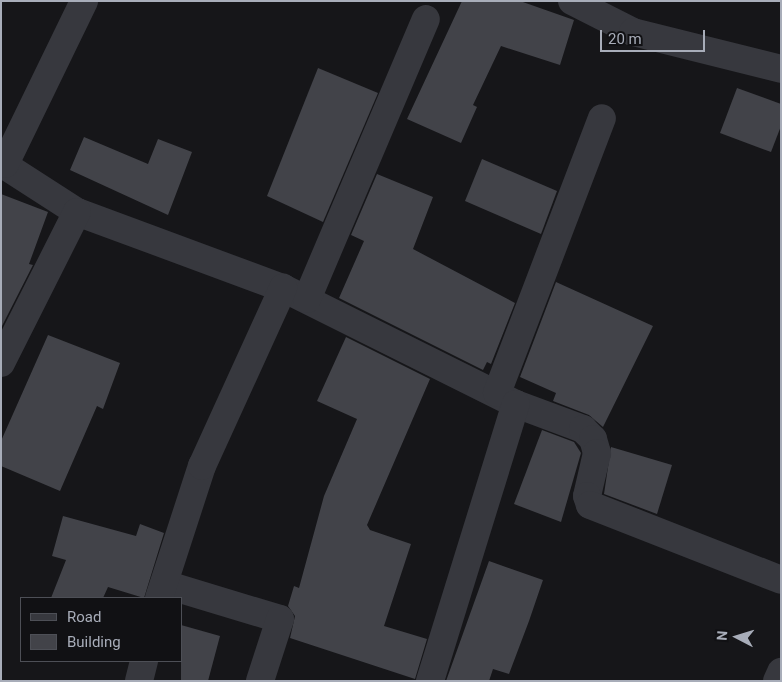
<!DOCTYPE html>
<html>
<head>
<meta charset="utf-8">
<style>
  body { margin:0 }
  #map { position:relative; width:782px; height:682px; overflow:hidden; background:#161619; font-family:Roboto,sans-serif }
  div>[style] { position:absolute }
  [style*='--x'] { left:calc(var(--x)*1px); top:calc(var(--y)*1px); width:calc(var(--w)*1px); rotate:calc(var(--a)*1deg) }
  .building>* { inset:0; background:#424349 }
  .minor>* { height:28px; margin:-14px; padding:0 14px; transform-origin:14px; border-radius:14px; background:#37383e }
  span { translate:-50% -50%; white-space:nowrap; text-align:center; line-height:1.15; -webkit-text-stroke:4.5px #111114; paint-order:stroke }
  .frame { position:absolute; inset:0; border:2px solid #a8adb9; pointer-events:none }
  .legend { position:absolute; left:20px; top:597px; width:162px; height:65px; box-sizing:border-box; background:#111114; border:1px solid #4d4f56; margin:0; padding:6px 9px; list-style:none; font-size:15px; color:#a8adb9 }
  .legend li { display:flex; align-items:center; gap:10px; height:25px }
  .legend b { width:25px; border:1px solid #4d4f56 }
  .north { position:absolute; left:712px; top:612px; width:50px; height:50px; -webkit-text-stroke:4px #111114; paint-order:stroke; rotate:275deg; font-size:14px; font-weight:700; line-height:20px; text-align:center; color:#a8adb9 }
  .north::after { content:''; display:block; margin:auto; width:18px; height:22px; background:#a8adb9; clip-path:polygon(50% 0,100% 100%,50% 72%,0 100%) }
  .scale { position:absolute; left:600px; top:30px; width:105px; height:22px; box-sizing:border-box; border:2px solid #a8adb9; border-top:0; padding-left:6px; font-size:15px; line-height:18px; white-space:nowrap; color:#a8adb9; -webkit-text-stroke:4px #111114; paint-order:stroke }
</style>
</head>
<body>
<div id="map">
  <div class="building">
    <div style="clip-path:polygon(462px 1px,520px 1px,574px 20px,560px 65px,501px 46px,473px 105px,477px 107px,461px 143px,407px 119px)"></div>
    <div style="clip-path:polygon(318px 68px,378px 93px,323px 222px,267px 196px)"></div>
    <div style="clip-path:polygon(737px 88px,781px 104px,781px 126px,771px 152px,720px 133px)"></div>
    <div style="clip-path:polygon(84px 137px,148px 164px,158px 139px,192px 152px,168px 215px,70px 170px)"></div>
    <div style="clip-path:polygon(482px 159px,557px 191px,541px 234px,465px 201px)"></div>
    <div style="clip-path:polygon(377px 174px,433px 197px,413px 249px,515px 303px,491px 364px,487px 362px,483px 370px,339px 298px,364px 241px,351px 235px)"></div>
    <div style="clip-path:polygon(1px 194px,48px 212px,29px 264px,33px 265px,1px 328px)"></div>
    <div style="clip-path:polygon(556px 282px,653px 326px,603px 427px,589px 415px,553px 401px,556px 393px,520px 377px)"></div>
    <div style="clip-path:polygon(48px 335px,120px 363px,103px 409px,97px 406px,60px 491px,1px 466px,1px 441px)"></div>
    <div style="clip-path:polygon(346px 337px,430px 379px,367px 525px,370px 530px,411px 544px,384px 626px,427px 639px,415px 679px,290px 638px,295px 616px,288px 606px,294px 586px,299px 588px,324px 496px,357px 419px,317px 401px)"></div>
    <div style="clip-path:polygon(542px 430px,574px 442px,581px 453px,561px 522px,514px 504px)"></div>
    <div style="clip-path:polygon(611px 447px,672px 465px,657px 514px,604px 494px)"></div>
    <div style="clip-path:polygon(63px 516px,136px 536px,140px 524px,164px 533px,144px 598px,108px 587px,103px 598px,51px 598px,66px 560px,52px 556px)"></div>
    <div style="clip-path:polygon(489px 561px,543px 580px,529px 621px,509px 674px,493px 669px,489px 681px,446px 681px)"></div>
    <div style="clip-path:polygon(181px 625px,220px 636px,208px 681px,181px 681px)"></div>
  </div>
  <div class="minor">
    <div style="--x:572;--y:1;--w:68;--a:26.9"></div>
    <div style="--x:633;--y:32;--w:153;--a:14"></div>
    <div style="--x:1;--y:163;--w:90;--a:32.8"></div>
    <div style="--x:77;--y:212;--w:220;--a:20.3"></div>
    <div style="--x:283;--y:288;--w:260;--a:26.5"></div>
    <div style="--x:516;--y:404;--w:72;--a:20.5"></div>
    <div style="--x:583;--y:429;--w:14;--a:45"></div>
    <div style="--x:593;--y:439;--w:15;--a:74"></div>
    <div style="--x:597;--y:453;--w:44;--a:103.1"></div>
    <div style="--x:587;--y:496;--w:9;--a:72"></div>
    <div style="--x:590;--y:505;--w:205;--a:21.4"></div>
    <div style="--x:5;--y:164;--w:181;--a:-64.1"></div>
    <div style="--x:307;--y:299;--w:304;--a:-67"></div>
    <div style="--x:1;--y:363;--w:169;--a:-63.3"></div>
    <div style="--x:497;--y:393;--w:294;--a:-69.1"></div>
    <div style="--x:164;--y:584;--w:121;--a:16.8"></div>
    <div style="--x:280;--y:619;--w:65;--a:107.9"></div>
    <div style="--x:159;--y:598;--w:139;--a:-72"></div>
    <div style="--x:202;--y:466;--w:196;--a:-65.5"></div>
    <div style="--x:139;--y:681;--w:21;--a:-76"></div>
    <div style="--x:430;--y:681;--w:290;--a:-72.8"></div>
    <div style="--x:777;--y:681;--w:10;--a:-66"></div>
  </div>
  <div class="frame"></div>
  <ul class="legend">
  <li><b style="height:6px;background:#37383e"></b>Road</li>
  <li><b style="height:14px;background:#424349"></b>Building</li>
  </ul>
  <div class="north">N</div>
  <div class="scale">20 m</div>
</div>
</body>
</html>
